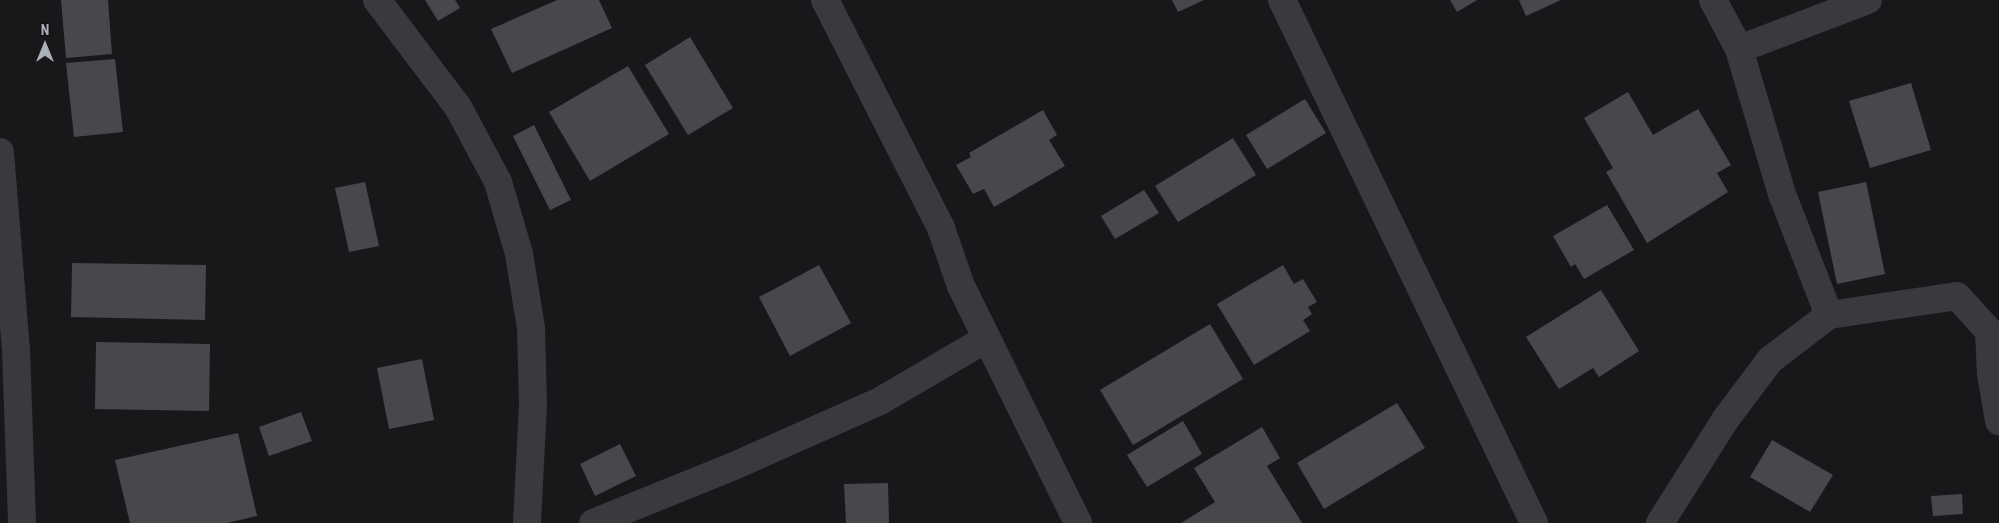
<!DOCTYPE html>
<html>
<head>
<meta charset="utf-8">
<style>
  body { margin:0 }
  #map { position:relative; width:1999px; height:523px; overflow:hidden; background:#18181a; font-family:"Roboto Condensed",sans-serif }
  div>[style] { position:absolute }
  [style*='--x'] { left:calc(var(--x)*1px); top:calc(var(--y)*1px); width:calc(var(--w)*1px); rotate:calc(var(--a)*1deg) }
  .building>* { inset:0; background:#47484c }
  .minor>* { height:28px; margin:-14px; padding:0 14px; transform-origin:14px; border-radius:14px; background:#393a3e }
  span { translate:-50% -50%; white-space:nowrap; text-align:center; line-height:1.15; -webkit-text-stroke:4px #131315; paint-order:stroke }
  .north { position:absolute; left:20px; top:20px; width:50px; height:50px; -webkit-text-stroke:4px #131315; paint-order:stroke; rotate:0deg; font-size:14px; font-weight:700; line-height:20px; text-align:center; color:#acb0b8 }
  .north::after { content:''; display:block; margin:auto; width:18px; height:22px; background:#acb0b8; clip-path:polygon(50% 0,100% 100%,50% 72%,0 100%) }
</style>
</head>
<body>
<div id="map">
  <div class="building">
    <div style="clip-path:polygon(61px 0,108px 0,112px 54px,66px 58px)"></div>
    <div style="clip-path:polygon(425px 0,455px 0,460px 8px,438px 21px)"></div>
    <div style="clip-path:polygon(557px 0,599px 0,612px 28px,512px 73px,491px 29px)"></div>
    <div style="clip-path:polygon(1172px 0,1204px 0,1178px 12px)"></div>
    <div style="clip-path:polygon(1450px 0,1477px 0,1457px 12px)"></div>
    <div style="clip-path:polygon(1519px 0,1561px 0,1526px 16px)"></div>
    <div style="clip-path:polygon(690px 37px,733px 108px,688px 135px,645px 65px)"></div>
    <div style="clip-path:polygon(115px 59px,123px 132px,74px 137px,66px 63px)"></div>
    <div style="clip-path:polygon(628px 66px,669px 134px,590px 181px,549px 112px)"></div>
    <div style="clip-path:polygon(1911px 83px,1931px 150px,1870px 168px,1849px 101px)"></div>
    <div style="clip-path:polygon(1628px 92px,1653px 135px,1698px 109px,1731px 165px,1717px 173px,1728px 192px,1647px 243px,1606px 172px,1613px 168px,1584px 118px)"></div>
    <div style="clip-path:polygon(1305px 99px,1326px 133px,1267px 169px,1246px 135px)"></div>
    <div style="clip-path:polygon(1043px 110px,1057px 135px,1049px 140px,1065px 166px,994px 207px,984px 189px,973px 194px,956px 165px,971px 157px,969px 153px)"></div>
    <div style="clip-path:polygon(534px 125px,571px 200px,550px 210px,513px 136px)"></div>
    <div style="clip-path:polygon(1233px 138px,1256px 175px,1178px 222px,1155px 186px)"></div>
    <div style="clip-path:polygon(365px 182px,379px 246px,349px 252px,335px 188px)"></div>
    <div style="clip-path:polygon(1866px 182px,1885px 274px,1837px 284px,1818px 192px)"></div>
    <div style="clip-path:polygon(1144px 190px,1159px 213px,1115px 239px,1101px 216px)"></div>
    <div style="clip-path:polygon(1607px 205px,1634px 250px,1584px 279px,1575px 264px,1571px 267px,1553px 236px)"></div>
    <div style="clip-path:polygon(72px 263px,206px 265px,205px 320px,71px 317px)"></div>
    <div style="clip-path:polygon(819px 265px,851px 323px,790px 356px,759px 297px)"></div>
    <div style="clip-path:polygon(1283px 265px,1294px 284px,1303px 279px,1317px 302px,1308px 307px,1312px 314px,1303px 320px,1310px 331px,1254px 365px,1217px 304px)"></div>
    <div style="clip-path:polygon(1601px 290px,1639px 351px,1599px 377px,1593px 368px,1559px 389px,1526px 337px)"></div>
    <div style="clip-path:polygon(1210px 324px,1243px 379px,1133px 445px,1100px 390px)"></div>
    <div style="clip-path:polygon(96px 342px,210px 344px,209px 411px,95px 409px)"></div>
    <div style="clip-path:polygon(422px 359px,434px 420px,389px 429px,377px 368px)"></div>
    <div style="clip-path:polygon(1397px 403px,1425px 448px,1324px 509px,1297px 463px)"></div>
    <div style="clip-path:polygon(301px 412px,312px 441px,269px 456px,259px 427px)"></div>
    <div style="clip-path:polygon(1183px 421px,1202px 454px,1147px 487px,1127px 455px)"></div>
    <div style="clip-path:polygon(1262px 427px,1280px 458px,1267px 466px,1302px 523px,1181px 523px,1215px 502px,1194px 468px)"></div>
    <div style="clip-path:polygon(238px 433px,257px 516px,227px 523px,130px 523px,115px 460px)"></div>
    <div style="clip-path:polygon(1772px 440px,1833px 475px,1810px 512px,1750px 477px)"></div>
    <div style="clip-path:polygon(620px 444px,636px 476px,595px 496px,580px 464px)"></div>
    <div style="clip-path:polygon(888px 483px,889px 523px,846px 523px,844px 484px)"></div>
    <div style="clip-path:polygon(1962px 494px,1963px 514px,1933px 516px,1931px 496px)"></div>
  </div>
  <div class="minor">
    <div style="--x:377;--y:0;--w:134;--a:52.9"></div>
    <div style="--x:458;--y:107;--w:85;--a:61.9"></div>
    <div style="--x:498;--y:182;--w:75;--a:73.7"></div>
    <div style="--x:519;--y:254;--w:75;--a:80.8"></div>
    <div style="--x:531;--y:328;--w:76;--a:88.5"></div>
    <div style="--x:533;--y:404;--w:119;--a:92.9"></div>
    <div style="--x:825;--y:0;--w:256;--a:63"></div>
    <div style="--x:941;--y:228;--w:61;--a:71"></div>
    <div style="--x:961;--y:286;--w:264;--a:63.7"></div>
    <div style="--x:1282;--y:0;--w:581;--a:64.27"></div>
    <div style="--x:1713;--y:0;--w:55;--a:62"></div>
    <div style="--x:1739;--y:49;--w:151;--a:73.5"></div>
    <div style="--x:1782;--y:194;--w:130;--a:68.8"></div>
    <div style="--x:1739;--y:49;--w:138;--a:-20.8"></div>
    <div style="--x:0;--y:152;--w:199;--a:85.4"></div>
    <div style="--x:16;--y:350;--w:173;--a:88"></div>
    <div style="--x:593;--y:523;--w:152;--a:-22"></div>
    <div style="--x:734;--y:466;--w:160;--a:-24"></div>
    <div style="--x:880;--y:401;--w:123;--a:-30.3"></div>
    <div style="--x:1660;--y:523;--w:122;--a:-57.7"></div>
    <div style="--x:1725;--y:420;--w:75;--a:-53.1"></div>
    <div style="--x:1770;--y:360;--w:74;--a:-37.3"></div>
    <div style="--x:1829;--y:315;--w:129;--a:-8.4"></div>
    <div style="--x:1957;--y:296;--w:47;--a:47.6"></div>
    <div style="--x:1989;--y:331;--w:43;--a:87.3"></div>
    <div style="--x:1991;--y:374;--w:48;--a:80.3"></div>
  </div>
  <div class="north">N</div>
</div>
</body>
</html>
